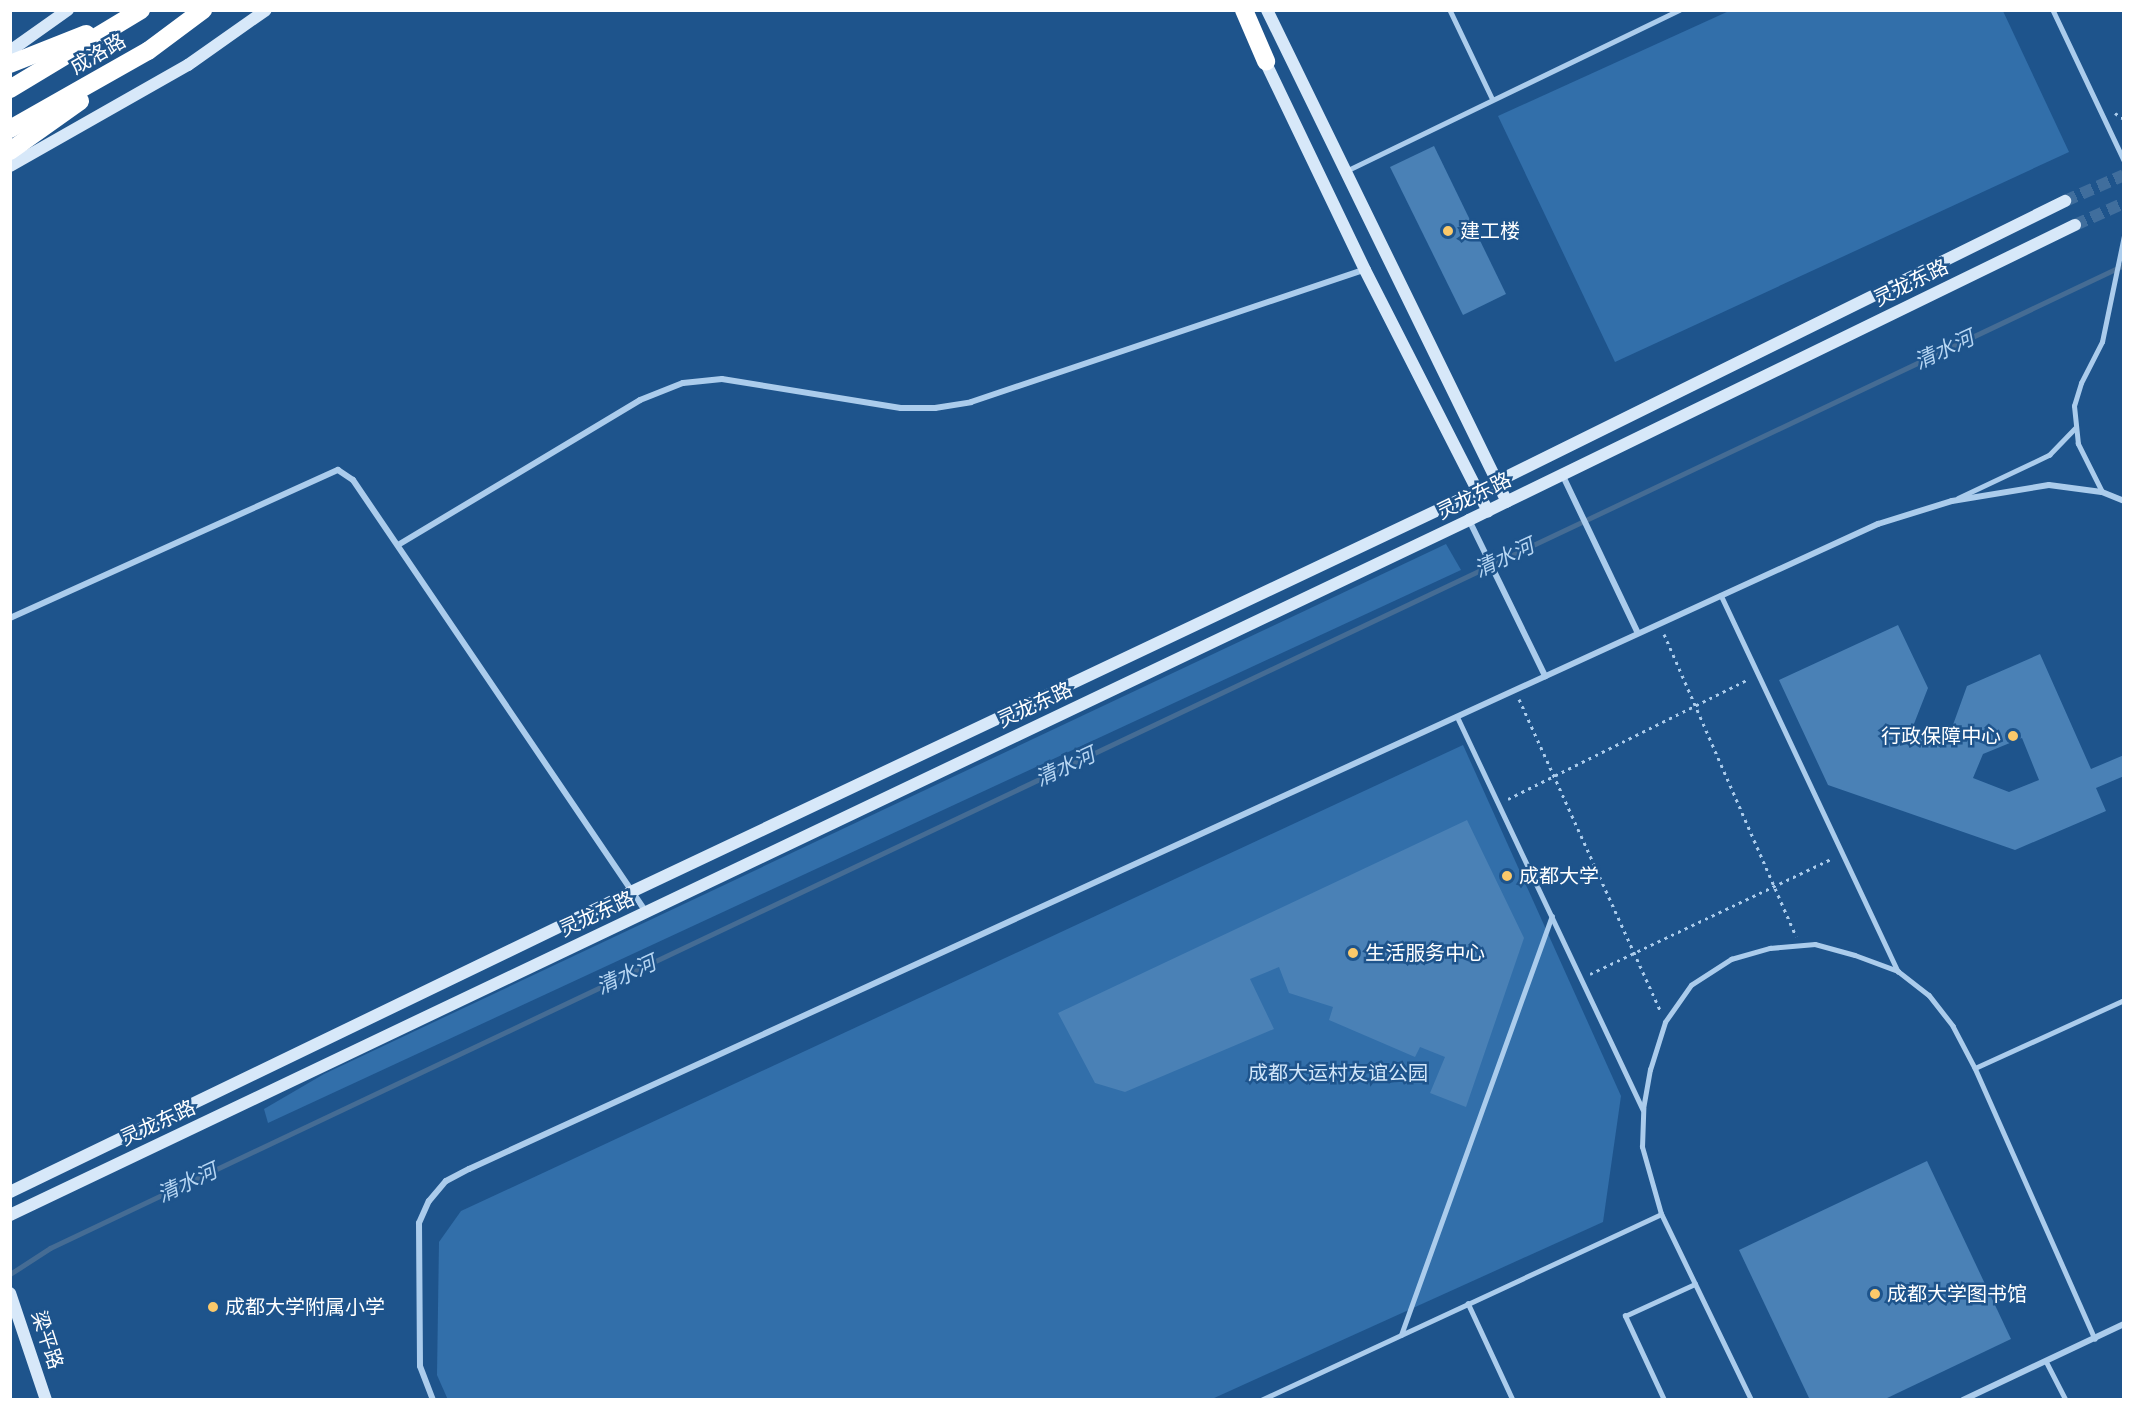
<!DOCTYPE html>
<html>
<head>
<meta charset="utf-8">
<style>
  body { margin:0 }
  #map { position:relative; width:2134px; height:1410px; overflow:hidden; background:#1e548c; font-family:Cabin,"Noto Sans SC",sans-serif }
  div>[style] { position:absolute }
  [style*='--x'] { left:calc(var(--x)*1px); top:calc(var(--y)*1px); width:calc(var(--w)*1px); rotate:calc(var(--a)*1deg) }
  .green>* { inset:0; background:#326faa }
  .stream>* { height:5px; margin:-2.5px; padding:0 2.5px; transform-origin:2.5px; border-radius:2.5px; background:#456c94 }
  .building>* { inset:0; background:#4a81b6 }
  .secondary-tunnel>* { height:12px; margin-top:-6px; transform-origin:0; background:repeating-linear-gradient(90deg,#406e9d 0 12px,transparent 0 18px) }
  .path>* { height:3px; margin-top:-1.5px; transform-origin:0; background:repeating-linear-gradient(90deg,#abccec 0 3px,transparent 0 7.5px) }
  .lane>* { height:4.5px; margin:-2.25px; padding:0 2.25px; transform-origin:2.25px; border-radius:2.25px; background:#abccec }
  .street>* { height:6px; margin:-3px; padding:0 3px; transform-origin:3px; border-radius:3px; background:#abccec }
  .secondary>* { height:12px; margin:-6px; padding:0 6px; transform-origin:6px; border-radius:6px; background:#d7e8f9 }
  .highway>* { height:18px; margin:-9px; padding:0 9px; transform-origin:9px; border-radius:9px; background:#fff }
  .dots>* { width:16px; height:16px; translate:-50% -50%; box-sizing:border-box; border:3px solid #1e548c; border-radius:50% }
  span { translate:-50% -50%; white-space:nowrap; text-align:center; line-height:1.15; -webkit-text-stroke:5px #1e548c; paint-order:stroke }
  .street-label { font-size:20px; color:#fff }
  .poi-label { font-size:20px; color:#fff }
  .left { translate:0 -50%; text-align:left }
  .right { translate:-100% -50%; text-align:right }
  .park-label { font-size:20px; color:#d0e5f9 }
  .water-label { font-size:21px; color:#b7d6f3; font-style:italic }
  .frame { position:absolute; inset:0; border:12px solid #fff; pointer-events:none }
</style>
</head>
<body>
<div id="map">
  <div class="green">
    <div style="clip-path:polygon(1729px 11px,2003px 11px,2069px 152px,1615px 362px,1498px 116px)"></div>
    <div style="clip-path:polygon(1446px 544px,1461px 570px,268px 1123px,264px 1109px,324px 1074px)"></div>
    <div style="clip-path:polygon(1463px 745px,1621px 1096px,1603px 1222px,1212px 1399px,448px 1400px,437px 1375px,439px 1242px,461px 1211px)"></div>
  </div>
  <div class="stream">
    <div style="--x:10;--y:1274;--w:48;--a:-33"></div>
    <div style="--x:50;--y:1248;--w:2295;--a:-25.36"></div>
  </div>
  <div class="building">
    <div style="clip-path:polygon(1434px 146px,1506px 294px,1463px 315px,1390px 167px)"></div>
    <div style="clip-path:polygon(evenodd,1898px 625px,1928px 688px,1910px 734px,1945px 747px,1967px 686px,2040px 654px,2091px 769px,2124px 755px,2124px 776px,2096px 788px,2106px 811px,2015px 850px,1828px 785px,1779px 680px,1898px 625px,2022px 738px,2039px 780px,2009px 792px,1973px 778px,1983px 754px,2022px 738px)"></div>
    <div style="clip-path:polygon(1467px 820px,1524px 938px,1466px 1107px,1430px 1093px,1445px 1057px,1420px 1047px,1415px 1057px,1329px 1020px,1333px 1007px,1289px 993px,1279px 967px,1250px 979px,1274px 1029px,1125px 1092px,1095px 1083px,1058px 1013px)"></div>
    <div style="clip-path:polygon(1927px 1161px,2011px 1339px,1883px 1400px,1810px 1400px,1739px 1250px)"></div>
  </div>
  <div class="secondary-tunnel">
    <div style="--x:2065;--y:201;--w:64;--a:-23.8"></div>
    <div style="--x:2075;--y:225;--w:54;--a:-24.2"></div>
  </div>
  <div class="path">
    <div style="--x:2115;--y:113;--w:11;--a:34"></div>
    <div style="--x:1664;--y:634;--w:330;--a:66.4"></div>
    <div style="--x:1519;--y:699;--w:341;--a:65.6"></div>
    <div style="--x:1508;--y:799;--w:269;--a:-26.5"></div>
    <div style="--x:1590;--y:974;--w:269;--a:-25.5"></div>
  </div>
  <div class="lane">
    <div style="--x:1450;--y:10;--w:98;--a:64.5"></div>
    <div style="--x:2053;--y:10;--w:166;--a:64.7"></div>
    <div style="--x:1346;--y:171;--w:370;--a:-25.8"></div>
    <div style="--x:2102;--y:492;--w:54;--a:-116.6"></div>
    <div style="--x:2078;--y:444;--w:38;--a:-96"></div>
    <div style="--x:2074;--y:406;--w:24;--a:-73"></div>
    <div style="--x:2081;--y:383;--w:46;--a:-62.9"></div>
    <div style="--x:2102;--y:342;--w:108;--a:-78.3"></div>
    <div style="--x:1958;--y:498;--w:101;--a:-25.3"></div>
    <div style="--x:2049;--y:455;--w:37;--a:-46"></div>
    <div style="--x:1721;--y:595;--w:416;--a:64.8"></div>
    <div style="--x:1457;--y:716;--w:435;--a:64.7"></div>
    <div style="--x:1975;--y:1068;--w:164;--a:-24.5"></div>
    <div style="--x:1468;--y:1303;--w:107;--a:65.1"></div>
    <div style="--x:1401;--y:1335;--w:445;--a:-70.2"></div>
    <div style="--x:2046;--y:1361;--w:44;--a:62.9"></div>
    <div style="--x:1261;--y:1400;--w:441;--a:-24.9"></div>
    <div style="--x:1664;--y:1400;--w:93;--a:-114.9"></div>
    <div style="--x:1625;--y:1316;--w:77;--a:-24.6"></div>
    <div style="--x:1751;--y:1400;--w:207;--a:-115.8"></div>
    <div style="--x:1661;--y:1214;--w:70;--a:-105.8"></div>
    <div style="--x:1642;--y:1147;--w:38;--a:-88"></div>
    <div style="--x:1643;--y:1109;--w:40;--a:-80"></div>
    <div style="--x:1650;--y:1070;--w:50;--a:-72.6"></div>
    <div style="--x:1665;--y:1022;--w:45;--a:-54.9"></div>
    <div style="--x:1691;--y:985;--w:48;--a:-33"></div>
    <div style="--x:1731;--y:959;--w:41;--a:-15.8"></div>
    <div style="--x:1770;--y:948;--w:45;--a:-5.1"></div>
    <div style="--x:1815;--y:944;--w:41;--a:15.4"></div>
    <div style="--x:1855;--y:955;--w:46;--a:20.4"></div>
    <div style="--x:1898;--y:971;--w:39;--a:38"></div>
    <div style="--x:1929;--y:995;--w:39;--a:52"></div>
    <div style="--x:1953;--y:1026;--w:47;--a:62.4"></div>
    <div style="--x:1975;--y:1068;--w:296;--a:66.1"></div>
  </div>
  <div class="street">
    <div style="--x:1562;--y:474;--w:176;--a:64.5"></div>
    <div style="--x:1469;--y:520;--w:174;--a:64"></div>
    <div style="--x:398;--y:545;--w:282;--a:-30.9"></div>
    <div style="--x:640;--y:400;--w:46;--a:-21.6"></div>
    <div style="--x:683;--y:383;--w:39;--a:-6"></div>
    <div style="--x:722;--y:379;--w:181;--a:9.2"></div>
    <div style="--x:901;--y:408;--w:34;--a:0"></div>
    <div style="--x:935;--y:408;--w:36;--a:-9"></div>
    <div style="--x:971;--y:402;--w:415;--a:-18.6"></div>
    <div style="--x:10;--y:618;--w:360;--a:-24.3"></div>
    <div style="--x:338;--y:470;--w:18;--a:34"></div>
    <div style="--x:353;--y:480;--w:522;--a:55.85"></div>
    <div style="--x:433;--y:1400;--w:36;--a:-111"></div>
    <div style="--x:420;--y:1366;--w:143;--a:-90.4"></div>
    <div style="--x:419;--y:1223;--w:24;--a:-66"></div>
    <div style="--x:429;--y:1201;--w:26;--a:-50"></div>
    <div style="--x:446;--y:1181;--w:26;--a:-28"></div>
    <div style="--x:469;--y:1169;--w:1550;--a:-24.6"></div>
    <div style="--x:1878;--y:524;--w:77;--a:-17.3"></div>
    <div style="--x:1952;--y:501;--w:98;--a:-9.4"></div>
    <div style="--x:2049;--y:485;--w:53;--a:7.5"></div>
    <div style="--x:2102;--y:492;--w:24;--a:22"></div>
    <div style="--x:1963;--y:1400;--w:178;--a:-25.3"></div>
  </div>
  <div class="secondary">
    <div style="--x:1267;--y:10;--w:547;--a:64"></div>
    <div style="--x:10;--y:51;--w:71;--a:-35.3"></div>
    <div style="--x:1262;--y:55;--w:238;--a:64.4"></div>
    <div style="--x:1365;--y:270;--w:271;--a:63"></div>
    <div style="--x:10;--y:166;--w:205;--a:-29.6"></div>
    <div style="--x:188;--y:65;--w:95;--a:-35.2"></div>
    <div style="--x:10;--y:1192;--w:690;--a:-25.78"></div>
    <div style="--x:631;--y:892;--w:937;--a:-25.33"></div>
    <div style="--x:1478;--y:491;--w:655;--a:-26.29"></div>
    <div style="--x:10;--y:1215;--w:1616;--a:-25.47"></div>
    <div style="--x:1469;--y:520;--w:674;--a:-25.96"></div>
    <div style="--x:10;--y:1293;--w:113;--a:71.4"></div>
  </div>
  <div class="highway">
    <div style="--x:1244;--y:10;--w:56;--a:66.7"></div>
    <div style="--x:10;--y:64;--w:82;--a:-21.5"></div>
    <div style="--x:10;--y:89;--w:153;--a:-31.1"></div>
    <div style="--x:10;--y:129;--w:159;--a:-29.5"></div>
    <div style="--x:148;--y:51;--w:69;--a:-36.7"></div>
    <div style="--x:10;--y:151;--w:86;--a:-35.5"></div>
  </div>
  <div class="dots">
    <div style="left:1448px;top:231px;background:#fbc96a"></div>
    <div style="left:2013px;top:736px;background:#fbc96a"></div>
    <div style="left:1507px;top:876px;background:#fbc96a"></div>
    <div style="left:1353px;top:953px;background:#fbc96a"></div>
    <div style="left:1875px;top:1294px;background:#fbc96a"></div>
    <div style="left:213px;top:1307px;background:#fbc96a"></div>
  </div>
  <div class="street-label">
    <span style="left:98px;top:54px;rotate:-30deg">成洛路</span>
    <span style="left:1911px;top:283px;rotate:-26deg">灵龙东路</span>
    <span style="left:1474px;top:496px;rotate:-26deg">灵龙东路</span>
    <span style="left:1035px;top:705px;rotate:-25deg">灵龙东路</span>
    <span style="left:597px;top:914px;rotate:-25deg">灵龙东路</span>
    <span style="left:158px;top:1123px;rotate:-25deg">灵龙东路</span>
    <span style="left:47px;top:1340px;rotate:72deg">梁平路</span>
  </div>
  <div class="poi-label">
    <span class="left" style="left:1460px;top:231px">建工楼</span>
    <span class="right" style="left:2001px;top:736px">行政保障中心</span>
    <span class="left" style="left:1519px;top:876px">成都大学</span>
    <span class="left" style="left:1365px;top:953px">生活服务中心</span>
    <span class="left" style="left:1887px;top:1294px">成都大学图书馆</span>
    <span class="left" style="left:225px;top:1307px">成都大学附属小学</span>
  </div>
  <div class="park-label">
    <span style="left:1338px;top:1073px">成都大运村友谊公园</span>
  </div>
  <div class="water-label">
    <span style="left:1944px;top:350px;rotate:-25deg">清水河</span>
    <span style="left:1504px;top:558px;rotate:-25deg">清水河</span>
    <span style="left:1065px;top:767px;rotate:-25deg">清水河</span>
    <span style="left:626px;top:975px;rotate:-25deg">清水河</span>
    <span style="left:187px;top:1183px;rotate:-25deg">清水河</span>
  </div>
  <div class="frame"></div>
</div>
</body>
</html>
